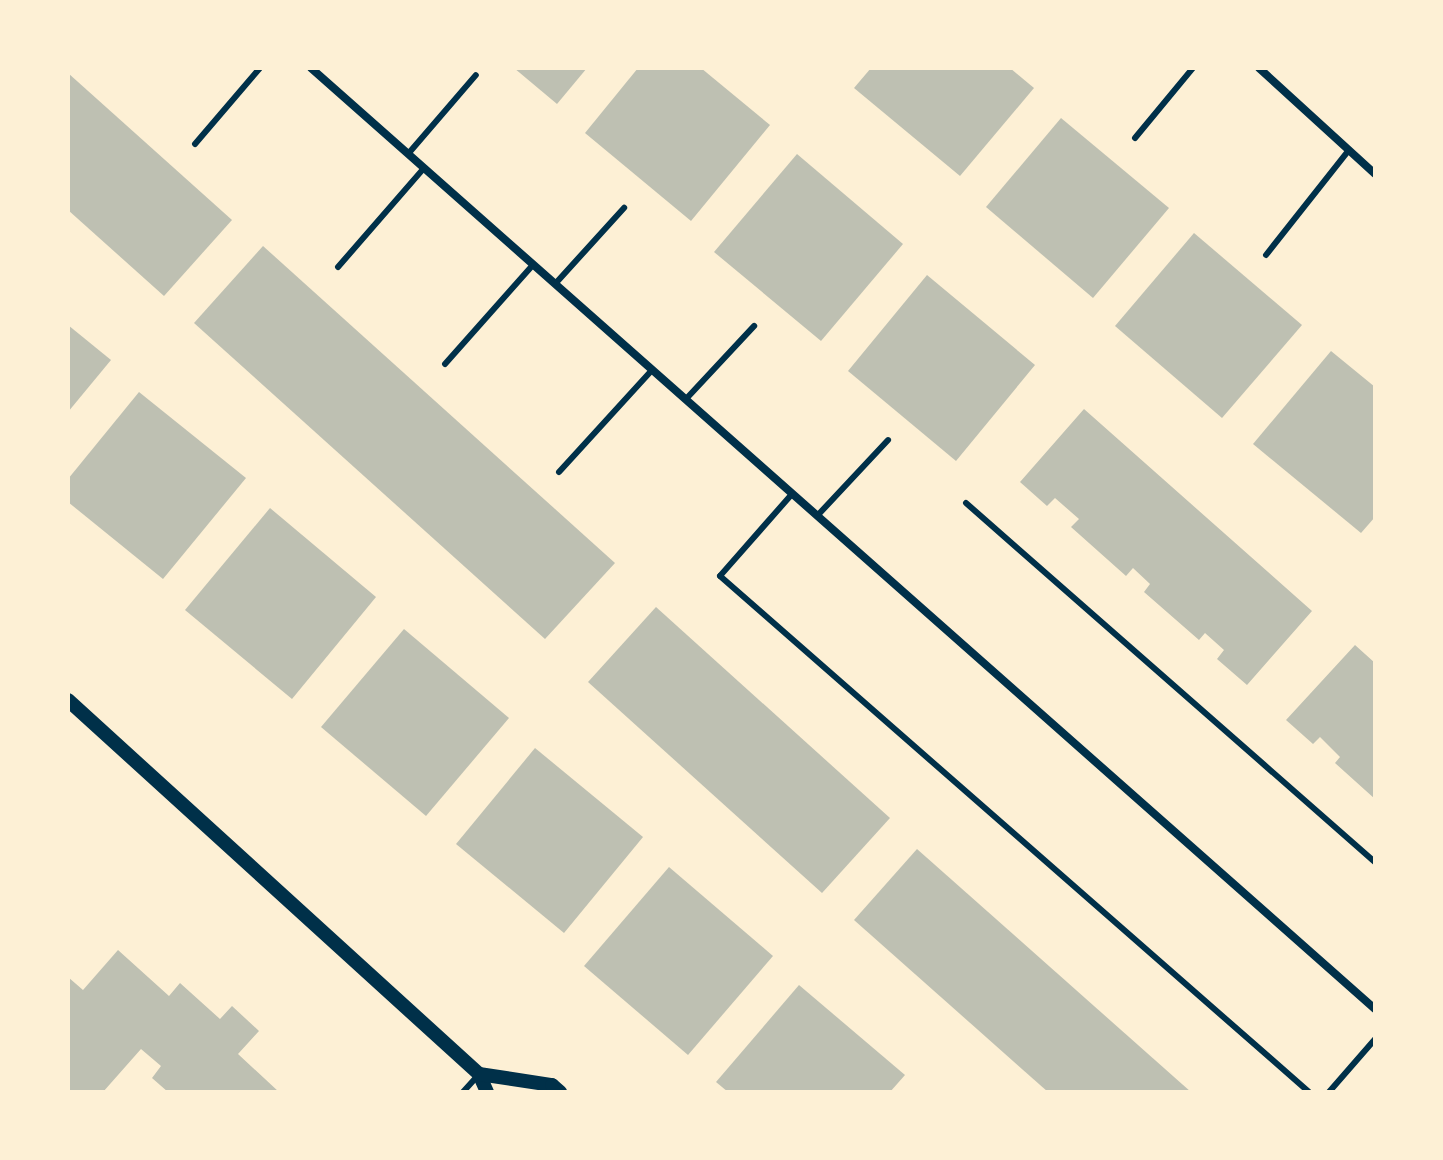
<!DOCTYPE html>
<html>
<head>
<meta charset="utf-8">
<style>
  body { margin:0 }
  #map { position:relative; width:1443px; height:1160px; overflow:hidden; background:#fdf0d5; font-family:Arial,sans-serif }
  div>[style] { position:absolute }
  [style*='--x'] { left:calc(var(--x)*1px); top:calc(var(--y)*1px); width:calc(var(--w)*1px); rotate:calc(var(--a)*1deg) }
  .building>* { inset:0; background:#bec0b2 }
  .service>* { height:6px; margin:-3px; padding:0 3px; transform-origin:3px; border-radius:3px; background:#003049 }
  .minor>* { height:8px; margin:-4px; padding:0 4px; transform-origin:4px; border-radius:4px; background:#003049 }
  .tertiary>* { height:14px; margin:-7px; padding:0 7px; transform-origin:7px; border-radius:7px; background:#003049 }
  span { translate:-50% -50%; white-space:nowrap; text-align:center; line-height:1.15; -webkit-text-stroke:7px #fdf0d5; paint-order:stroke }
  .frame { position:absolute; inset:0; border:70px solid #fdf0d5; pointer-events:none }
</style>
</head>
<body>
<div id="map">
  <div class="building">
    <div style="clip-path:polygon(514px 68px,587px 68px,557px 104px)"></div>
    <div style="clip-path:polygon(638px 68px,701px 68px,770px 125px,691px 221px,585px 133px)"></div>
    <div style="clip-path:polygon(871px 68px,1010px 68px,1034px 88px,960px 176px,854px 88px)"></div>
    <div style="clip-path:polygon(68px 73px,232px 220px,164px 296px,68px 210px)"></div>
    <div style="clip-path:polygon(1061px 118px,1169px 208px,1093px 298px,986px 207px)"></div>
    <div style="clip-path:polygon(797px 154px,903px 244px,821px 341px,714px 252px)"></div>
    <div style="clip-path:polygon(1194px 233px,1302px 325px,1222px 418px,1115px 326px)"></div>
    <div style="clip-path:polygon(263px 246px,615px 563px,545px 639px,194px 323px)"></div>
    <div style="clip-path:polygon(927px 275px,1035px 365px,956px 461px,848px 371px)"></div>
    <div style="clip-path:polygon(68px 325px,111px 360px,68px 412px)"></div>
    <div style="clip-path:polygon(1331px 351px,1375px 387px,1375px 517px,1361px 533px,1253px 444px)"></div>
    <div style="clip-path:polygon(139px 392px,246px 478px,163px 579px,68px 502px,68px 479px)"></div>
    <div style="clip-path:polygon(1084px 409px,1312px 611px,1247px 685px,1217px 659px,1224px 650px,1205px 633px,1199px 640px,1144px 592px,1150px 584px,1133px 568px,1126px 576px,1071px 527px,1079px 519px,1055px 498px,1047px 506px,1020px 482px)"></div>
    <div style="clip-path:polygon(270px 508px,376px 597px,292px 699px,185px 610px)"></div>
    <div style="clip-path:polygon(656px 607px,890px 818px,822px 893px,588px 682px)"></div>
    <div style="clip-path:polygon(404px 629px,509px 718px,426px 816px,321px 727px)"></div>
    <div style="clip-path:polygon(1355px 645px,1375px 663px,1375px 799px,1335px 763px,1340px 757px,1320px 737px,1313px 744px,1286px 720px)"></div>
    <div style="clip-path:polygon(535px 748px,643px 837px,564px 933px,456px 844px)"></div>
    <div style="clip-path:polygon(917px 849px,1191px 1092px,1048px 1092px,854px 920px)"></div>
    <div style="clip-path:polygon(669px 867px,773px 956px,688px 1055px,584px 966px)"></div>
    <div style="clip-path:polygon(118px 950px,169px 996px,180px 983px,220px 1019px,232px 1006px,259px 1031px,238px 1054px,279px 1092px,168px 1092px,152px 1078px,161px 1066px,141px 1049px,103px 1092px,68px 1092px,68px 977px,83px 990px)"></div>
    <div style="clip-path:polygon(799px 985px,905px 1075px,890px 1092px,728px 1092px,716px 1082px)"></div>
  </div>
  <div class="service">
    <div style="--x:1135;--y:138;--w:91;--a:-50.4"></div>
    <div style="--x:195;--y:144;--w:100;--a:-49.5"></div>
    <div style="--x:408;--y:154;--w:104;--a:-49.3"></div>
    <div style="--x:1266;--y:255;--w:134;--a:-51.7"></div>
    <div style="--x:338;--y:267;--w:131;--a:-49"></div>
    <div style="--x:555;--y:284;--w:103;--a:-47.8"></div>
    <div style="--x:445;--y:364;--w:132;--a:-48.4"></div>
    <div style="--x:686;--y:399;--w:100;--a:-47"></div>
    <div style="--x:559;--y:472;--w:138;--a:-47.6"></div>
    <div style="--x:792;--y:494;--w:109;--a:131.3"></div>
    <div style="--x:720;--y:576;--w:783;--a:41.22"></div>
    <div style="--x:966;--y:503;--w:544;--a:41.28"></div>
    <div style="--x:817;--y:516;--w:104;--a:-46.9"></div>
    <div style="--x:463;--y:1092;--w:24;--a:-48"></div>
    <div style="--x:1329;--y:1092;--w:70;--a:-49"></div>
  </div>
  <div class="minor">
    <div style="--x:311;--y:68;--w:1420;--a:41.49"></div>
    <div style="--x:1259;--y:68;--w:157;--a:42.4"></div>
  </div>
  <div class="tertiary">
    <div style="--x:68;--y:700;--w:556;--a:42.3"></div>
    <div style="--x:479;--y:1074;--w:20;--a:66"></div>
    <div style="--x:479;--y:1074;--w:74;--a:8.6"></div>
    <div style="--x:552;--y:1085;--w:11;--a:41"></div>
  </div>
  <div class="frame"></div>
</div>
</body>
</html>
